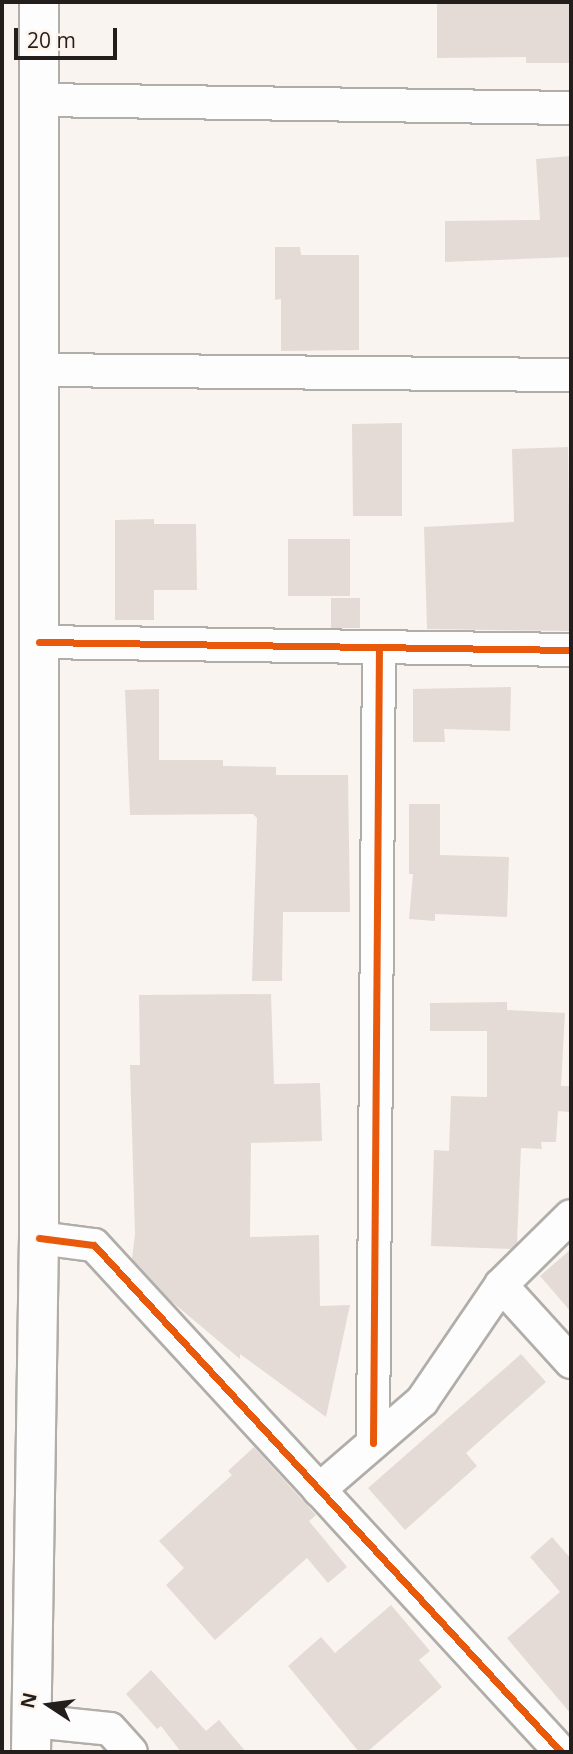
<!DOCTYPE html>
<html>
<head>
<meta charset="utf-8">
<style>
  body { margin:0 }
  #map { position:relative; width:573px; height:1754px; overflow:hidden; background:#f9f4ef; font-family:"Open Sans",sans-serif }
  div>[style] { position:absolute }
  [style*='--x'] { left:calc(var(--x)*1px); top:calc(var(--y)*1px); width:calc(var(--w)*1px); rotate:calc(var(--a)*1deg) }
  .building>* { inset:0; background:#e4dbd6 }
  .roads { filter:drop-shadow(2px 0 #b1ada9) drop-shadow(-2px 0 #b1ada9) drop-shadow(0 2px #b1ada9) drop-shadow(0 -2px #b1ada9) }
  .minor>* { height:32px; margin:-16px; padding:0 16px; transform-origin:16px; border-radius:16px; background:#fefdfd }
  .secondary>* { height:38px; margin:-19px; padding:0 19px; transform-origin:19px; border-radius:19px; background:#fefdfd }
  .cycleway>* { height:7px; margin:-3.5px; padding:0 3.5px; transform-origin:3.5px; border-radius:3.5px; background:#e8590c }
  span { translate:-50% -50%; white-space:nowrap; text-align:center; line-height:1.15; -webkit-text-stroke:5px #fdf3eb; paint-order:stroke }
  .frame { position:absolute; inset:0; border:4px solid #231e1b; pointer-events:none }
  .north { position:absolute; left:14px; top:1670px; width:70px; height:70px; -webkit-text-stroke:5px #fdf3eb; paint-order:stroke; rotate:283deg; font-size:19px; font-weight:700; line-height:28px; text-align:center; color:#231e1b }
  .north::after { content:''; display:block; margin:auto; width:24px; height:32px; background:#231e1b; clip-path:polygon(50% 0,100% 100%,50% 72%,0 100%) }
  .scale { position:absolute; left:14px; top:28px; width:103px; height:32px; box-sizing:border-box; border:4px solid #231e1b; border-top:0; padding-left:9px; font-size:21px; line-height:24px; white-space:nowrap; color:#231e1b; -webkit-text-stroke:5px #fdf3eb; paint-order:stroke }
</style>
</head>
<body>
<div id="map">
  <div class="building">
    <div style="clip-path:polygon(437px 2px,571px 2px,571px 63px,526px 63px,526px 57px,437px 58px)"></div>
    <div style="clip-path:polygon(571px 156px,571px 257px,445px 262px,445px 221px,540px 220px,536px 159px)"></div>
    <div style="clip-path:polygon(275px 247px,300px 247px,301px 255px,359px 255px,359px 350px,281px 351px,281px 299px,275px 300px)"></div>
    <div style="clip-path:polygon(402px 423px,402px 516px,353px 516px,352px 424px)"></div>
    <div style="clip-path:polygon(568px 447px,571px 631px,427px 629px,424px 527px,514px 522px,512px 449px)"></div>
    <div style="clip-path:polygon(154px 519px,154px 524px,196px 524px,197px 590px,154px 590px,154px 620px,115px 620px,115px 520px)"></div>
    <div style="clip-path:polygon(288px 539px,350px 539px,350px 596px,288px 596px)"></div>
    <div style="clip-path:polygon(331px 598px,360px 598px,360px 628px,331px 628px)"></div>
    <div style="clip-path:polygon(511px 687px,510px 731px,444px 729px,445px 742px,413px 742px,413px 689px)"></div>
    <div style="clip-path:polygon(159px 689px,159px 760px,223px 760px,223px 766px,276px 767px,276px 775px,348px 775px,350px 912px,283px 912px,282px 981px,252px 981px,257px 818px,253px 814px,130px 815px,125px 690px)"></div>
    <div style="clip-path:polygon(409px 804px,440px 804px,440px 855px,509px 857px,507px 917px,435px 914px,435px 921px,409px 919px,413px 874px,409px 874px)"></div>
    <div style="clip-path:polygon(271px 994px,274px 1084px,320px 1083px,322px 1141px,251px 1143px,250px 1237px,319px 1235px,320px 1306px,350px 1305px,326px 1417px,240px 1354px,240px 1359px,171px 1301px,132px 1259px,135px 1234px,130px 1065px,140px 1065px,139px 995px)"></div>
    <div style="clip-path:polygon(507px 1002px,507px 1010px,565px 1013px,561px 1086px,571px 1086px,571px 1112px,558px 1111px,556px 1142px,541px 1142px,542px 1149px,521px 1148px,517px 1243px,511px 1249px,431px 1246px,434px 1150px,449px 1151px,451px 1096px,487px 1097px,487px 1031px,430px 1031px,430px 1003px)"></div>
    <div style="clip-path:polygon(571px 1249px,571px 1312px,540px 1276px)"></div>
    <div style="clip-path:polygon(521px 1354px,546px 1382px,466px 1453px,477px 1466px,405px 1530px,368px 1488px)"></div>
    <div style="clip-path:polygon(254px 1447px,316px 1515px,309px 1521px,347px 1567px,328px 1583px,307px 1558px,215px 1640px,166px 1585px,184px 1568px,159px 1541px,232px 1475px,228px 1471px)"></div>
    <div style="clip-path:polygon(552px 1537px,571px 1559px,571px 1714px,507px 1638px,560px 1592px,530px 1557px)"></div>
    <div style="clip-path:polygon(391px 1605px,430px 1651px,419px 1660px,442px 1687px,367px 1752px,359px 1752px,288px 1666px,321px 1637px,335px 1653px)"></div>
    <div style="clip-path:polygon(151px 1670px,206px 1731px,219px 1720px,246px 1752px,181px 1752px,161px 1726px,157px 1729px,126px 1694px)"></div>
  </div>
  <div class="roads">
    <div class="minor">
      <div style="--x:39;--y:100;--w:532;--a:0.86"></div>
      <div style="--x:39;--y:370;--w:532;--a:0.54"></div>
      <div style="--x:39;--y:642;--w:532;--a:0.86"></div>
      <div style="--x:39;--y:1238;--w:55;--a:7.3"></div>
      <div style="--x:94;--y:1245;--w:689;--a:47.35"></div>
      <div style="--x:501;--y:1285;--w:104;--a:47.7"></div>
      <div style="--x:373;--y:1443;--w:796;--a:-89.57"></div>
      <div style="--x:319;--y:1490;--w:136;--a:-40.8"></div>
      <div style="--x:422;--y:1401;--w:140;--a:-55.7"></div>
      <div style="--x:501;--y:1285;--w:98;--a:-44.6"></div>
      <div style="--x:33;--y:1721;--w:77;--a:5.9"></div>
      <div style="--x:110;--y:1729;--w:31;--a:48"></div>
    </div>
    <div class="secondary">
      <div style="--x:31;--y:1752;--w:514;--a:-89.11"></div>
      <div style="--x:39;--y:1238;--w:1236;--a:-90"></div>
    </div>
  </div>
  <div class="cycleway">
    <div style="--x:39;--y:642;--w:532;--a:0.86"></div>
    <div style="--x:39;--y:1238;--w:55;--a:7.3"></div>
    <div style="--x:94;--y:1245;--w:689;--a:47.35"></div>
    <div style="--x:373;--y:1443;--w:796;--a:-89.57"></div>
  </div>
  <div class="frame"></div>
  <div class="north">N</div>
  <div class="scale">20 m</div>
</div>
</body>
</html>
